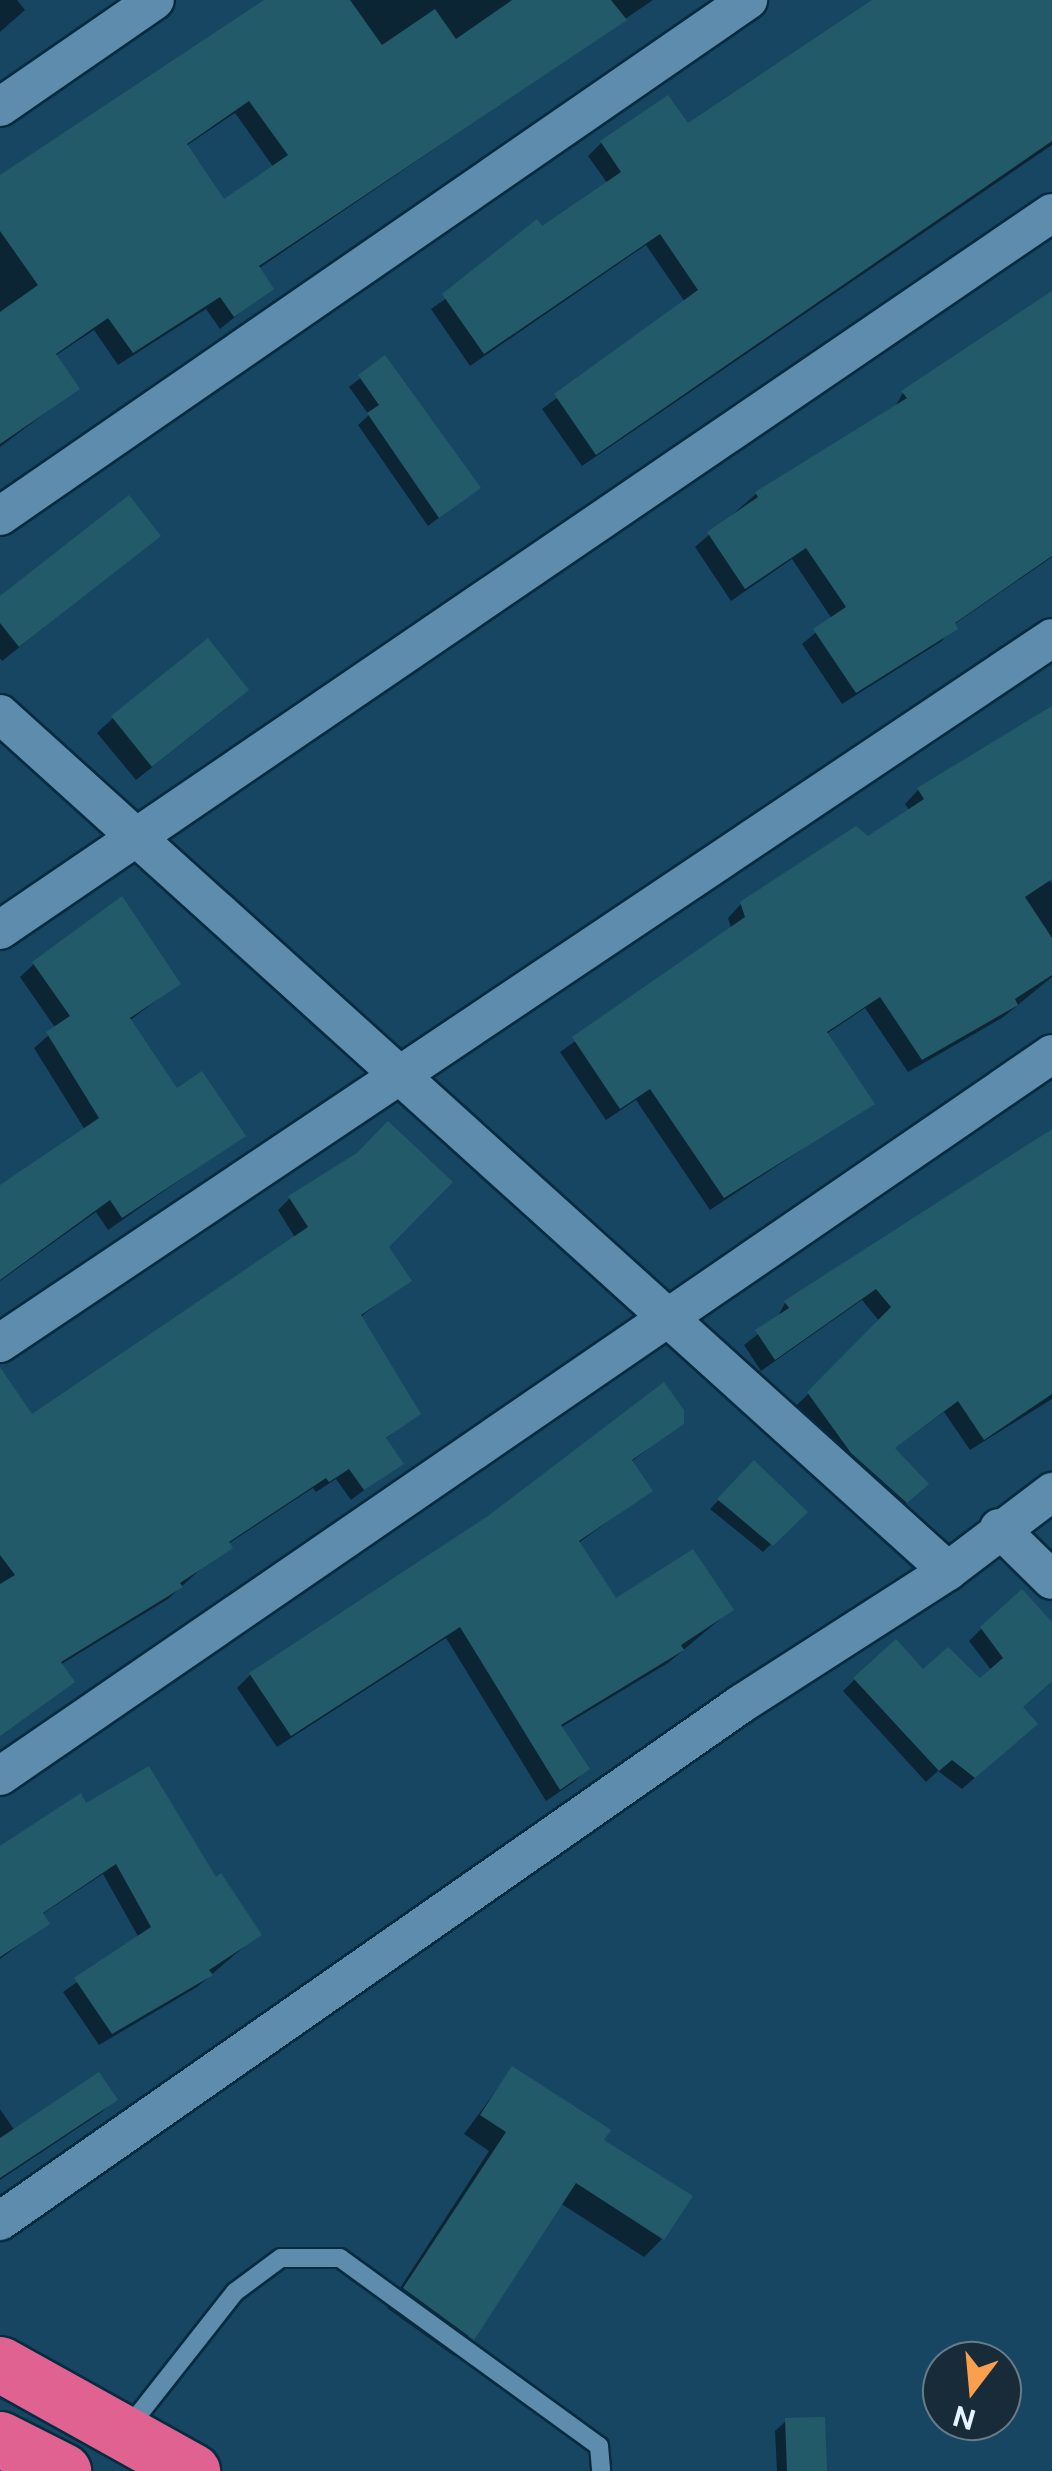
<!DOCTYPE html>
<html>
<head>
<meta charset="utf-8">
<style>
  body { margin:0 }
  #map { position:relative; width:1052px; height:2471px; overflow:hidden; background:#174663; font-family:"Public Sans",sans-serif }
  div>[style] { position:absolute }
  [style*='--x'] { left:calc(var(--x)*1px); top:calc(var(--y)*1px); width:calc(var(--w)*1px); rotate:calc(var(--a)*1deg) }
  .shadow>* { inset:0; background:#0007 }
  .building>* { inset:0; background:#235a6a }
  .roads { filter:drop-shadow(2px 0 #072b41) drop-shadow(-2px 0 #072b41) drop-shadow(0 2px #072b41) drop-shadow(0 -2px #072b41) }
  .lane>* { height:18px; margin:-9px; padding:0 9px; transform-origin:9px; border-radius:9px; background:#5e8cac }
  .street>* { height:38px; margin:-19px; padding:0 19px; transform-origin:19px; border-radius:19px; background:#5e8cac }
  .highway>* { height:55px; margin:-27.5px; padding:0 27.5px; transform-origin:27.5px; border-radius:27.5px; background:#df6290 }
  span { translate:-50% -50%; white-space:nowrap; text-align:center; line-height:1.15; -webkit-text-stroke:9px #172b38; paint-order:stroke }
  .north { position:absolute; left:922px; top:2341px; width:100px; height:100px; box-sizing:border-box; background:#172b38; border:2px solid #6a7b88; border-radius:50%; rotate:196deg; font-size:28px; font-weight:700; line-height:40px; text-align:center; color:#e6f4ff }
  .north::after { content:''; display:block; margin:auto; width:35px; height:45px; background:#fa9f4e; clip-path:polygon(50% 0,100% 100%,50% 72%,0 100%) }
</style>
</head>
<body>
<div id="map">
  <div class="shadow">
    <div style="clip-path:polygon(0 0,17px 0,25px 10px,0 32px)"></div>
    <div style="clip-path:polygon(evenodd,268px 0,653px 0,258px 269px,271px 288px,220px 329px,206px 309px,118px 365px,94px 330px,55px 356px,77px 389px,0 447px,0 181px,268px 0,235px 113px,274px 168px,224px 202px,186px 146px,235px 113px)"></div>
    <div style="clip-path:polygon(874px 0,1052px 0,1052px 145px,582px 466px,542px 409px,685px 302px,646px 245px,470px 366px,431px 309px,608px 184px,588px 156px,601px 143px,668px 98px,687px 126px)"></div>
    <div style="clip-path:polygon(1052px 292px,1052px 557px,953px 625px,942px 641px,842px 704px,802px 644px,832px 619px,792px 559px,731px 601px,695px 547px,756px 494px,893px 410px,903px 393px)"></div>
    <div style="clip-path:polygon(385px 359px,478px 488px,428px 526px,358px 425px,369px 415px,349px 387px)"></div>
    <div style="clip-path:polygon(158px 536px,2px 661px,0 658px,0 599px)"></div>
    <div style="clip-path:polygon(230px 705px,136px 780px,97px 733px,113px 718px)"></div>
    <div style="clip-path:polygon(1052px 707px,1052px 803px,1013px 828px,1052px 884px,1052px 977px,1002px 1018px,908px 1072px,865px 1008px,825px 1035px,872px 1103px,710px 1210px,636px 1100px,606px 1120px,560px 1052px,732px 930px,728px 918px,741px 904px,868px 839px,910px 811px,905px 804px,918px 790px)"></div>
    <div style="clip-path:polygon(34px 964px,178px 984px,129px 1021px,176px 1091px,243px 1136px,108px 1230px,96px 1212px,0 1281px,0 1186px,85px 1130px,34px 1048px,56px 1029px,20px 977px)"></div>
    <div style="clip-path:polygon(1052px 1129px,1052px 1399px,970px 1450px,944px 1412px,893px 1449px,913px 1497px,893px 1514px,839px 1465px,796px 1406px,880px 1322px,862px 1300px,761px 1371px,744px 1345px,776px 1320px,785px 1303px)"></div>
    <div style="clip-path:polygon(290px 1198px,385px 1247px,408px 1281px,359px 1318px,418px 1414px,384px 1440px,400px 1463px,351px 1500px,336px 1479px,316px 1492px,313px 1488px,228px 1544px,168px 1599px,60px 1665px,72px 1682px,0 1735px,0 1391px,31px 1417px,296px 1239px,278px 1210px)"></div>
    <div style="clip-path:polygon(681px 1423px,631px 1462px,650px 1491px,577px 1544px,615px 1601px,731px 1610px,668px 1663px,560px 1728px,587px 1769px,574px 1782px,546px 1801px,446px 1638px,277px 1747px,237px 1688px,250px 1675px,489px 1518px)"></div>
    <div style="clip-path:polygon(754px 1463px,804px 1512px,763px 1552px,710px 1509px)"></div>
    <div style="clip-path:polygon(1052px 1626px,1052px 1679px,1020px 1708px,1023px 1736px,962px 1789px,938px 1771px,926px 1782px,843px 1691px,855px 1679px,922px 1672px,980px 1682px,992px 1671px,969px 1641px,981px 1629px)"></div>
    <div style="clip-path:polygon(85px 1806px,215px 1881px,259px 1934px,197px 1987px,99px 2045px,63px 1992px,139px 1938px,103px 1874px,41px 1915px,47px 1924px,0 1959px,0 1852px)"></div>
    <div style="clip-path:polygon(512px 2069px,662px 2239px,644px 2257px,560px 2203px,454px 2356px,387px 2308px,489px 2151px,464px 2134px)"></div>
    <div style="clip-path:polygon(114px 2099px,102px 2112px,0 2180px,0 2109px,15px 2131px)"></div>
    <div style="clip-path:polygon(786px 2421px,825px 2471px,777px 2471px,775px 2431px)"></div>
  </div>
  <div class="building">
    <div style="clip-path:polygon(evenodd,264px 0,350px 0,382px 45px,435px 9px,456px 39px,512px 0,611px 0,627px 20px,259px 266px,274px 289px,234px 317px,220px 297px,133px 353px,108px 318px,56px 354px,80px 389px,0 444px,0 312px,38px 285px,0 231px,0 175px,264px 0,249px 101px,288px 155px,224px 199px,187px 144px,249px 101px)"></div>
    <div style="clip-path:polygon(872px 0,1052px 0,1052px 141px,596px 455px,554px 394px,698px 290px,660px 234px,484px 354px,442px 294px,537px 219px,542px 226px,621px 172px,600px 141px,668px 95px,688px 123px)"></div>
    <div style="clip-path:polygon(1052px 291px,1052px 556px,955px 623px,958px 629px,856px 693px,813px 629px,846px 607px,806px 548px,745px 589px,707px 532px,758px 497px,755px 492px,907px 398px,901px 391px)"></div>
    <div style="clip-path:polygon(385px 355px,481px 488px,439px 518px,367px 413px,379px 405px,358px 375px)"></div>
    <div style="clip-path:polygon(129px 495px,161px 536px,19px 647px,0 623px,0 596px)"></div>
    <div style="clip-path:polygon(208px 638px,249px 690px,152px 767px,111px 716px)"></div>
    <div style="clip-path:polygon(1052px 706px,1052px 879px,1025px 897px,1052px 938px,1052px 975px,1015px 999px,1018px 1005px,922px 1060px,880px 997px,827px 1032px,875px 1104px,724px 1198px,650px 1089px,620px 1109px,572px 1037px,745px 917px,740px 902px,856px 826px,868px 836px,924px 799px,917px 788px)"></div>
    <div style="clip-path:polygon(122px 896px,181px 984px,130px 1018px,177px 1088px,202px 1071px,246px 1136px,122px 1218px,110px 1200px,0 1280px,0 1185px,99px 1118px,46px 1032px,70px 1016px,32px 962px)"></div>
    <div style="clip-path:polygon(388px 1121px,453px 1182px,389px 1247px,412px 1281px,361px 1315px,421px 1414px,386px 1438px,404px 1464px,364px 1490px,349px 1469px,329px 1482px,326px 1478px,229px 1542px,233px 1548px,180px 1583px,183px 1587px,61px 1662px,75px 1682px,0 1736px,0 1584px,15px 1575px,0 1555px,0 1367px,32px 1414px,308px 1227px,288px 1196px,357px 1153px)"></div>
    <div style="clip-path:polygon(1052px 1129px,1052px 1394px,984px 1440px,958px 1401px,895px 1448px,929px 1484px,907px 1503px,851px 1453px,807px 1392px,891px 1307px,876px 1289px,775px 1360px,755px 1330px,789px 1308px,784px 1301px)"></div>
    <div style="clip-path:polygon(664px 1382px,684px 1410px,684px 1424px,632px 1460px,653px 1491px,579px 1541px,616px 1598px,693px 1549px,734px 1610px,681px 1645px,684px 1650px,561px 1725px,590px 1769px,560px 1790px,460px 1627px,291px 1736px,249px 1673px,488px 1516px)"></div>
    <div style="clip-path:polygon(754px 1460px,808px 1512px,773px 1546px,717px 1499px)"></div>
    <div style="clip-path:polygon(1022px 1589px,1052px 1622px,1052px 1681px,1023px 1707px,1038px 1724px,975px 1778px,952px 1760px,939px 1771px,853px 1678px,896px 1639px,923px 1669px,948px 1647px,980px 1678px,1003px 1658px,980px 1627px)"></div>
    <div style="clip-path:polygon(149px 1766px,216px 1877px,221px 1873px,262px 1935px,209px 1970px,213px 1975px,112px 2034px,74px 1978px,151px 1927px,116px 1864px,43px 1913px,50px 1924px,0 1957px,0 1846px,81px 1793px,86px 1803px)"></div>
    <div style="clip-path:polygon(512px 2066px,611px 2130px,604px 2140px,693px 2196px,664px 2240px,576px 2183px,474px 2340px,403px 2288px,506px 2132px,480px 2115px)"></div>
    <div style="clip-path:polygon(99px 2072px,118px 2100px,0 2178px,0 2138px)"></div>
    <div style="clip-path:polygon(825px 2417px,827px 2471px,787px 2471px,785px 2418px)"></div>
  </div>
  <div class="roads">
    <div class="lane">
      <div style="--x:128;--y:2428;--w:173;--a:-51.8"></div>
      <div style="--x:235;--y:2292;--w:57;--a:-36.5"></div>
      <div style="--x:281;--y:2258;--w:59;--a:0"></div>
      <div style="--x:340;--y:2258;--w:320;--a:36"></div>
      <div style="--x:599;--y:2446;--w:25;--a:85"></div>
    </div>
    <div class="street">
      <div style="--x:0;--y:107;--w:188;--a:-34.6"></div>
      <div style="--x:0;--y:516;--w:909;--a:-34.6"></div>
      <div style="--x:0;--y:714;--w:1278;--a:42.11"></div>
      <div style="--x:0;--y:930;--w:1273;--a:-34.28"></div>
      <div style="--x:0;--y:1343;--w:1266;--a:-33.83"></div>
      <div style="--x:999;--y:1528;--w:74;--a:44.5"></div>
      <div style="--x:0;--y:1776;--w:1276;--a:-34.46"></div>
      <div style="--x:0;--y:2221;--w:904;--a:-34.9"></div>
      <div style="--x:741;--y:1704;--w:246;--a:-32.7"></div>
      <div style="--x:948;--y:1571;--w:131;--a:-37.2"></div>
    </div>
    <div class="highway">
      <div style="--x:0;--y:2364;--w:220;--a:29.1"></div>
      <div style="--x:0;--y:2439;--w:71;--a:26.9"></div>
    </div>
  </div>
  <div class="north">N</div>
</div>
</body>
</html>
